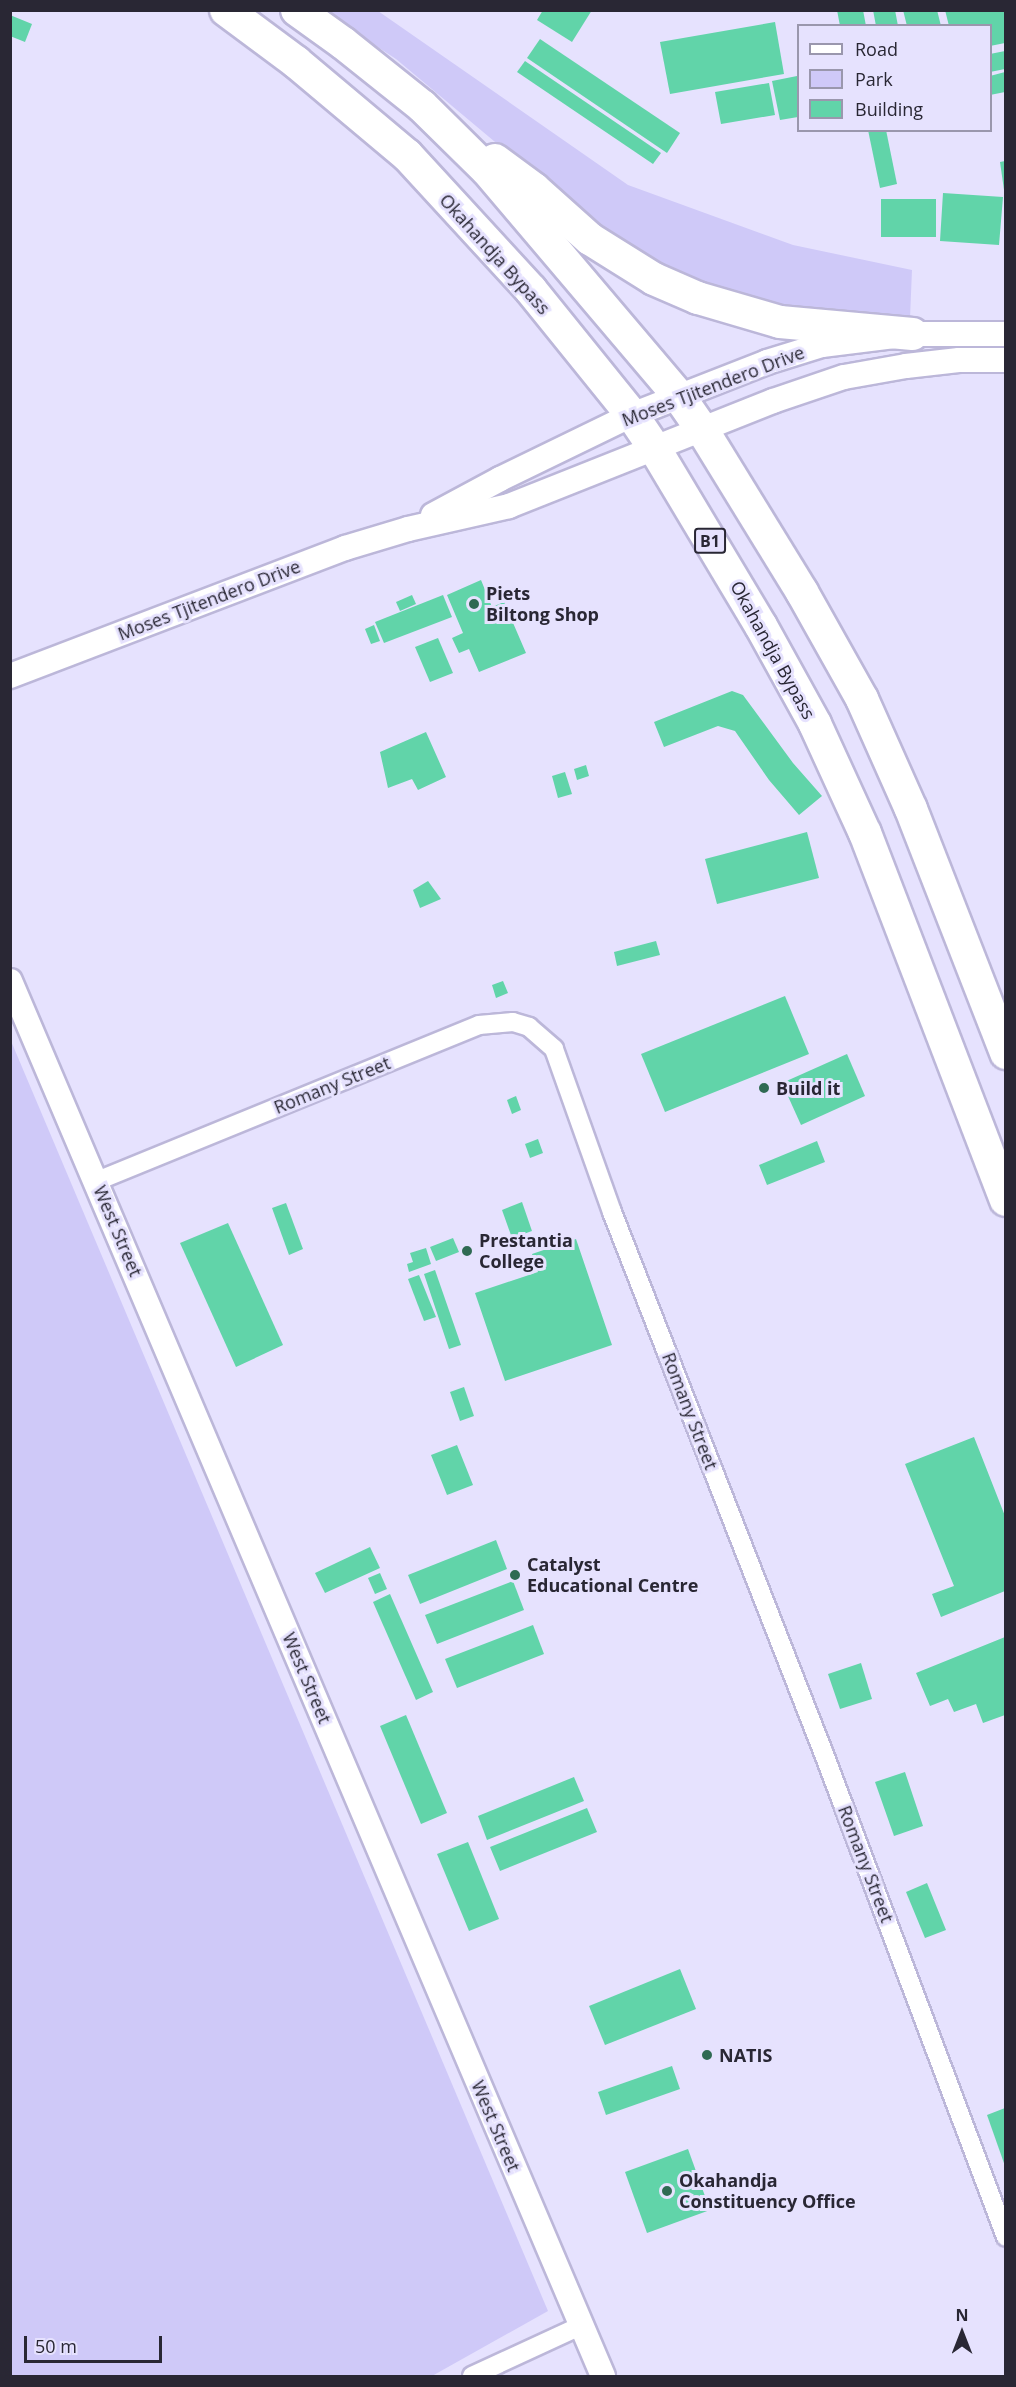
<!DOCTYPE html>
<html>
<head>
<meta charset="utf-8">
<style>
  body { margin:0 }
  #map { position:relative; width:1016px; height:2387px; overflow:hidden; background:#e6e2fe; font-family:"Open Sans",sans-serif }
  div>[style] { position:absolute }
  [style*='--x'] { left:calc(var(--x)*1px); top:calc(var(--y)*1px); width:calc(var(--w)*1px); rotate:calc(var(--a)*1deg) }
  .green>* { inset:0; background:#cfc9f8 }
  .building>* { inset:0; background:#61d4a9 }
  .roads { filter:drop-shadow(2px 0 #bcb7d9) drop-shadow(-2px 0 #bcb7d9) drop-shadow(0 2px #bcb7d9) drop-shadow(0 -2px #bcb7d9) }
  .street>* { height:18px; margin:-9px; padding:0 9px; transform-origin:9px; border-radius:9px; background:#fff }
  .secondary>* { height:24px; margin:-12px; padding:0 12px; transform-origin:12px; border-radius:12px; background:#fff }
  .highway>* { height:32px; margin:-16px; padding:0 16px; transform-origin:16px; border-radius:16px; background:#fff }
  .dots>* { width:16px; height:16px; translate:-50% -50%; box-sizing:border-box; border:3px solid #e6e2fe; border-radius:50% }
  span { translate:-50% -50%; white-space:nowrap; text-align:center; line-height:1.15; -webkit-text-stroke:6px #e6e2fe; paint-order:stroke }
  .shield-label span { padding:2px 4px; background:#e6e2fe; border:2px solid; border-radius:4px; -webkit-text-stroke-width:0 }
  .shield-label { font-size:16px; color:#292734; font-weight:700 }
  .street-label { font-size:18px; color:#292734 }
  .poi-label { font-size:18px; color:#292734; font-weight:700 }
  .left { translate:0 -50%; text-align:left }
  .frame { position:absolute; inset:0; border:12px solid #292734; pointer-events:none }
  .legend { position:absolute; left:797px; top:24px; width:195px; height:108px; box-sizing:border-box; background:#e6e2fe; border:2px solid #9a97ad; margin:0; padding:8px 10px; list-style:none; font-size:18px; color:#292734 }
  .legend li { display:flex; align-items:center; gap:12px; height:30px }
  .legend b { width:30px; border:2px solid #9a97ad }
  .north { position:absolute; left:932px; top:2303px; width:60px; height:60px; -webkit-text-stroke:4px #e6e2fe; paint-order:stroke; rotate:0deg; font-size:16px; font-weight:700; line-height:24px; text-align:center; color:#292734 }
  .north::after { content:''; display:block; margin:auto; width:21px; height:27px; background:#292734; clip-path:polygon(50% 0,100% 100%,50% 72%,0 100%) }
  .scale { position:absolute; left:24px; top:2336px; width:138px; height:27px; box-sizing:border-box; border:3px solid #292734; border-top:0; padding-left:8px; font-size:18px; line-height:21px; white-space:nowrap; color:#292734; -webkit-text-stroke:4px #e6e2fe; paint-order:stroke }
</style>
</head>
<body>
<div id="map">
  <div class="green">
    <div style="clip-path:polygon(323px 11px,378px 11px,628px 185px,793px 245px,912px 270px,910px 318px,803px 311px,707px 286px,645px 259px,600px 230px,396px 59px)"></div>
    <div style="clip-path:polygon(11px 1041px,548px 2311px,432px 2376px,11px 2376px)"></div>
  </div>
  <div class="building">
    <div style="clip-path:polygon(543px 10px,592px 10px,572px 42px,537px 20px)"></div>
    <div style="clip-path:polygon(837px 10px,863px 10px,866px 26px,840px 26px)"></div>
    <div style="clip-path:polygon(873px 10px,895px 10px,898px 26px,876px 26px)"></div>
    <div style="clip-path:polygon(903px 10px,937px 10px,941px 26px,907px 26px)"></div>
    <div style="clip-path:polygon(945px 10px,1005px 10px,1005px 43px,990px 46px,990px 26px,949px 26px)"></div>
    <div style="clip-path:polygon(10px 15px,32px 24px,25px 42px,10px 36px)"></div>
    <div style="clip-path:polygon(775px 22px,784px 74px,670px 94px,660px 42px)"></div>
    <div style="clip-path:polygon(540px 39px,680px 133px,667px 153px,527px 58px)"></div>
    <div style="clip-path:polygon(1005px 51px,1005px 69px,990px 72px,990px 54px)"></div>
    <div style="clip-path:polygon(525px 61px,661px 153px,653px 164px,517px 72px)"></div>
    <div style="clip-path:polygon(1005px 72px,1005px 92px,990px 95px,990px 76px)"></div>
    <div style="clip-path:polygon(797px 76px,798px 117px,780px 120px,772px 81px)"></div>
    <div style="clip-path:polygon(769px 83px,775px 115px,721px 124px,715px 92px)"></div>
    <div style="clip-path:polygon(868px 130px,886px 130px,897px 184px,880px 188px)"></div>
    <div style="clip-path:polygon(1005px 161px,1005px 190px,1004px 190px,1000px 162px)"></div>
    <div style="clip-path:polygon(943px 193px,1003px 197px,999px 245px,940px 241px)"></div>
    <div style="clip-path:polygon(881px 199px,936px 199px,936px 237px,881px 237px)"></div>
    <div style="clip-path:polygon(481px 580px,492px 607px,504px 602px,526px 653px,479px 672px,469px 649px,459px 653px,452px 638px,463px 633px,447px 595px)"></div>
    <div style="clip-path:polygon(412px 595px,416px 604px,400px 611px,396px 602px)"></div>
    <div style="clip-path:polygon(443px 595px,452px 617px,384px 643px,375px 622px)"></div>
    <div style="clip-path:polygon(374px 625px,380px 641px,371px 644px,365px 629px)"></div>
    <div style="clip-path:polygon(438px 638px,453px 673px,430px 682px,415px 647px)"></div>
    <div style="clip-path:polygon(732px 691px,743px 695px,793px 763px,822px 796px,799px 815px,769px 780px,735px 731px,718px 726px,664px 747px,654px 722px)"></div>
    <div style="clip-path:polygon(426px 732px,446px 777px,418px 790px,412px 779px,388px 788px,380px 752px)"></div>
    <div style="clip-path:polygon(586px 765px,589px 776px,577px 780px,574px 769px)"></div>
    <div style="clip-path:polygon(565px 772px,572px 794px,558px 798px,552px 776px)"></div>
    <div style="clip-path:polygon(807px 832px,819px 878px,717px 904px,705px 859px)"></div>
    <div style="clip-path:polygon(428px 881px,441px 899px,420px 908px,413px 890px)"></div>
    <div style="clip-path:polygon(656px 941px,660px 955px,617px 966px,614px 952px)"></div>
    <div style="clip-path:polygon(503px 981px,508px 993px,496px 998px,492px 985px)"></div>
    <div style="clip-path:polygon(785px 996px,809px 1054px,665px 1112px,641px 1054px)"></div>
    <div style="clip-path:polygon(847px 1054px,865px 1096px,801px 1125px,782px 1083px)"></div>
    <div style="clip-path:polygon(516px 1096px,521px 1110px,512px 1114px,507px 1100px)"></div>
    <div style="clip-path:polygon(538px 1139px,543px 1153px,530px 1158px,525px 1144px)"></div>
    <div style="clip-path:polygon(817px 1141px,825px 1162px,767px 1185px,759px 1165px)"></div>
    <div style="clip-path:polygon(522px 1202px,532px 1231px,512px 1238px,502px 1210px)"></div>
    <div style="clip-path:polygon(286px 1203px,303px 1249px,289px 1255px,272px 1208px)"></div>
    <div style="clip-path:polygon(228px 1223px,283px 1345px,236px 1367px,180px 1243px)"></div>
    <div style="clip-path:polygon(453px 1238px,459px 1252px,436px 1261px,430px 1247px)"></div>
    <div style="clip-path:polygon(576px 1239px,612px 1345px,505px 1381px,475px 1293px,538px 1272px,532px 1254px)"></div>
    <div style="clip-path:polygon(426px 1248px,431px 1264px,409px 1272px,407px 1264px,413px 1262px,410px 1253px)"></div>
    <div style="clip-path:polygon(435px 1270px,461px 1345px,449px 1349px,424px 1274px)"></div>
    <div style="clip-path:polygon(419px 1275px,436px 1317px,424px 1321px,408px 1279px)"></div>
    <div style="clip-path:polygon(464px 1387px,474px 1416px,460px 1421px,450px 1392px)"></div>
    <div style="clip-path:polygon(974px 1437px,1005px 1516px,1005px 1591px,941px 1617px,932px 1594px,954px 1586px,905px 1464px)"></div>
    <div style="clip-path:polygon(457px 1445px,473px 1485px,447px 1495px,431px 1455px)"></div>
    <div style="clip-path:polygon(496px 1540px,507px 1569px,420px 1604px,408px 1575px)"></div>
    <div style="clip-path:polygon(370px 1547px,380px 1568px,325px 1593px,315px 1573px)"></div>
    <div style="clip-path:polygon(380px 1573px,387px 1589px,375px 1594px,368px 1578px)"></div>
    <div style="clip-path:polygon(513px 1581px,524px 1610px,437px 1644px,425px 1615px)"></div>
    <div style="clip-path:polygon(390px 1594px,433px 1692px,416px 1700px,373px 1602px)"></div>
    <div style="clip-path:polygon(533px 1625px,544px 1654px,457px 1688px,445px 1659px)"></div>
    <div style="clip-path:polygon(1005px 1637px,1005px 1715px,983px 1723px,976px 1704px,954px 1712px,948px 1699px,930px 1706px,916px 1673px)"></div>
    <div style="clip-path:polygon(861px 1663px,872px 1699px,840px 1709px,828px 1674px)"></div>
    <div style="clip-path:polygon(406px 1715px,447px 1813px,421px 1824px,380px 1726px)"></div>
    <div style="clip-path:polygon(905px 1772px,923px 1826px,894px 1836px,875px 1782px)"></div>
    <div style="clip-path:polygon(574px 1777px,584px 1801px,487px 1840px,478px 1816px)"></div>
    <div style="clip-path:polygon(587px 1808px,597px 1832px,500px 1871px,490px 1847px)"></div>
    <div style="clip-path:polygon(468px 1842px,499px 1919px,469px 1931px,437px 1854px)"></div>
    <div style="clip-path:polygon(927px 1883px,946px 1930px,925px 1938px,906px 1892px)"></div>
    <div style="clip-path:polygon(680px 1969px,696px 2009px,605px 2045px,589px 2006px)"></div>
    <div style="clip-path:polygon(672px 2066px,680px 2089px,606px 2115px,598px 2092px)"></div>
    <div style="clip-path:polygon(1005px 2108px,1005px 2166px,987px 2115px)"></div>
    <div style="clip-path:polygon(688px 2149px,710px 2210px,647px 2233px,625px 2172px)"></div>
  </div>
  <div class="roads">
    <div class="street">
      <div style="--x:97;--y:1181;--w:413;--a:-22.2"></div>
      <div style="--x:479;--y:1025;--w:34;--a:-5"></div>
      <div style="--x:513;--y:1022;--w:17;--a:17"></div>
      <div style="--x:529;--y:1027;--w:33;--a:41"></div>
      <div style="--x:554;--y:1049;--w:173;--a:70.4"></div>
      <div style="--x:612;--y:1212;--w:582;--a:68.64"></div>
      <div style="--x:824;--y:1754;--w:516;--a:69.35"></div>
      <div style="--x:472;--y:2376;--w:119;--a:-24.8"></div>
    </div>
    <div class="secondary">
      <div style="--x:433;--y:515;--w:76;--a:-28.2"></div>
      <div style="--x:500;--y:479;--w:147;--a:-25.9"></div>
      <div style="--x:632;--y:415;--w:145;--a:-21.4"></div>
      <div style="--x:767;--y:362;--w:58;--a:-17.2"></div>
      <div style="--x:822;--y:345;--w:91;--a:-7"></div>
      <div style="--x:912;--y:334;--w:94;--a:0"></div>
      <div style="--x:10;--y:676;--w:359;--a:-20.9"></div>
      <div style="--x:345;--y:548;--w:66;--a:-16.8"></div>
      <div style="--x:408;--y:529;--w:104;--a:-12.8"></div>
      <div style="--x:509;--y:506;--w:284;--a:-21.7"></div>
      <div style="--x:773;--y:401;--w:75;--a:-18.7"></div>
      <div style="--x:844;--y:377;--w:63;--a:-10.1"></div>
      <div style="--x:906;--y:366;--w:53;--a:-6.5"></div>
      <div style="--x:959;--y:360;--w:47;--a:0"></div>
      <div style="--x:10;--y:981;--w:1516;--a:66.97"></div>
    </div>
    <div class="highway">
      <div style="--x:226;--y:10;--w:87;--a:36.6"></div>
      <div style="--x:296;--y:62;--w:145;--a:40"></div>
      <div style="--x:407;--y:155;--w:183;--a:47.4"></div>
      <div style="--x:531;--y:290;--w:161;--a:51.1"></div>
      <div style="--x:632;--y:415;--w:41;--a:55.9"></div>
      <div style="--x:655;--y:449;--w:206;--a:59.1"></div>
      <div style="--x:761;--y:626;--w:112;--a:61.1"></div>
      <div style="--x:815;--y:724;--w:120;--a:65.4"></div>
      <div style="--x:865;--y:833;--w:393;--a:69"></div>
      <div style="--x:297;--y:10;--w:57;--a:35.7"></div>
      <div style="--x:343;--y:43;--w:101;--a:38.6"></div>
      <div style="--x:422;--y:106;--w:91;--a:44.6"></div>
      <div style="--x:487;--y:170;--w:295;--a:49.7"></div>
      <div style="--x:678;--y:395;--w:44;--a:55.2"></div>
      <div style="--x:703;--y:431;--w:189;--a:58.4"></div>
      <div style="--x:802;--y:592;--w:123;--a:60.7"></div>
      <div style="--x:862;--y:699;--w:120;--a:66"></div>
      <div style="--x:911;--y:809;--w:262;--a:68.7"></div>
      <div style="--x:495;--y:160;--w:49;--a:36.6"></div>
      <div style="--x:534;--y:189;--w:75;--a:41.8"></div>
      <div style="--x:590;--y:239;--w:75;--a:32"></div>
      <div style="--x:654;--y:279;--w:48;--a:23.4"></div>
      <div style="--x:698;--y:298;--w:85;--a:16.3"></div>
      <div style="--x:780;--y:322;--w:133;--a:5.2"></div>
    </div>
  </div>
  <div class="dots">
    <div style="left:474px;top:604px;background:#2f6a53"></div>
    <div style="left:764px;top:1088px;background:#2f6a53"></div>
    <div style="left:467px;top:1251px;background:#2f6a53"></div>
    <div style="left:515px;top:1575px;background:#2f6a53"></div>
    <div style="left:707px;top:2055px;background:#2f6a53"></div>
    <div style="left:667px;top:2191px;background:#2f6a53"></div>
  </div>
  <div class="shield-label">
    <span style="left:710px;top:541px">B1</span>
  </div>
  <div class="street-label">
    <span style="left:495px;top:254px;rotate:48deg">Okahandja Bypass</span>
    <span style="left:713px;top:386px;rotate:-21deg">Moses Tjitendero Drive</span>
    <span style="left:209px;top:600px;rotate:-21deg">Moses Tjitendero Drive</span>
    <span style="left:773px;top:650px;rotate:61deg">Okahandja Bypass</span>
    <span style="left:332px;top:1085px;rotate:-22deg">Romany Street</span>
    <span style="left:118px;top:1231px;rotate:67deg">West Street</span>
    <span style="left:690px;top:1411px;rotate:69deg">Romany Street</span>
    <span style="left:307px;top:1678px;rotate:67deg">West Street</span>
    <span style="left:866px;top:1864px;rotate:69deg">Romany Street</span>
    <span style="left:496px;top:2126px;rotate:67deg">West Street</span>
  </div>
  <div class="poi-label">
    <span class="left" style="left:486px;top:604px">Piets<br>Biltong Shop</span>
    <span class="left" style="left:776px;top:1088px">Build it</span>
    <span class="left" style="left:479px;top:1251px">Prestantia<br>College</span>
    <span class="left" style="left:527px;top:1575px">Catalyst<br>Educational Centre</span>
    <span class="left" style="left:719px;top:2055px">NATIS</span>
    <span class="left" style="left:679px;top:2191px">Okahandja<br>Constituency Office</span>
  </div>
  <div class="frame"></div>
  <ul class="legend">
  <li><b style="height:8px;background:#fff"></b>Road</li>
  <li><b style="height:16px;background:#cfc9f8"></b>Park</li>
  <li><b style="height:16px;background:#61d4a9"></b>Building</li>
  </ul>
  <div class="north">N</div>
  <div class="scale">50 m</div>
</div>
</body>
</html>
